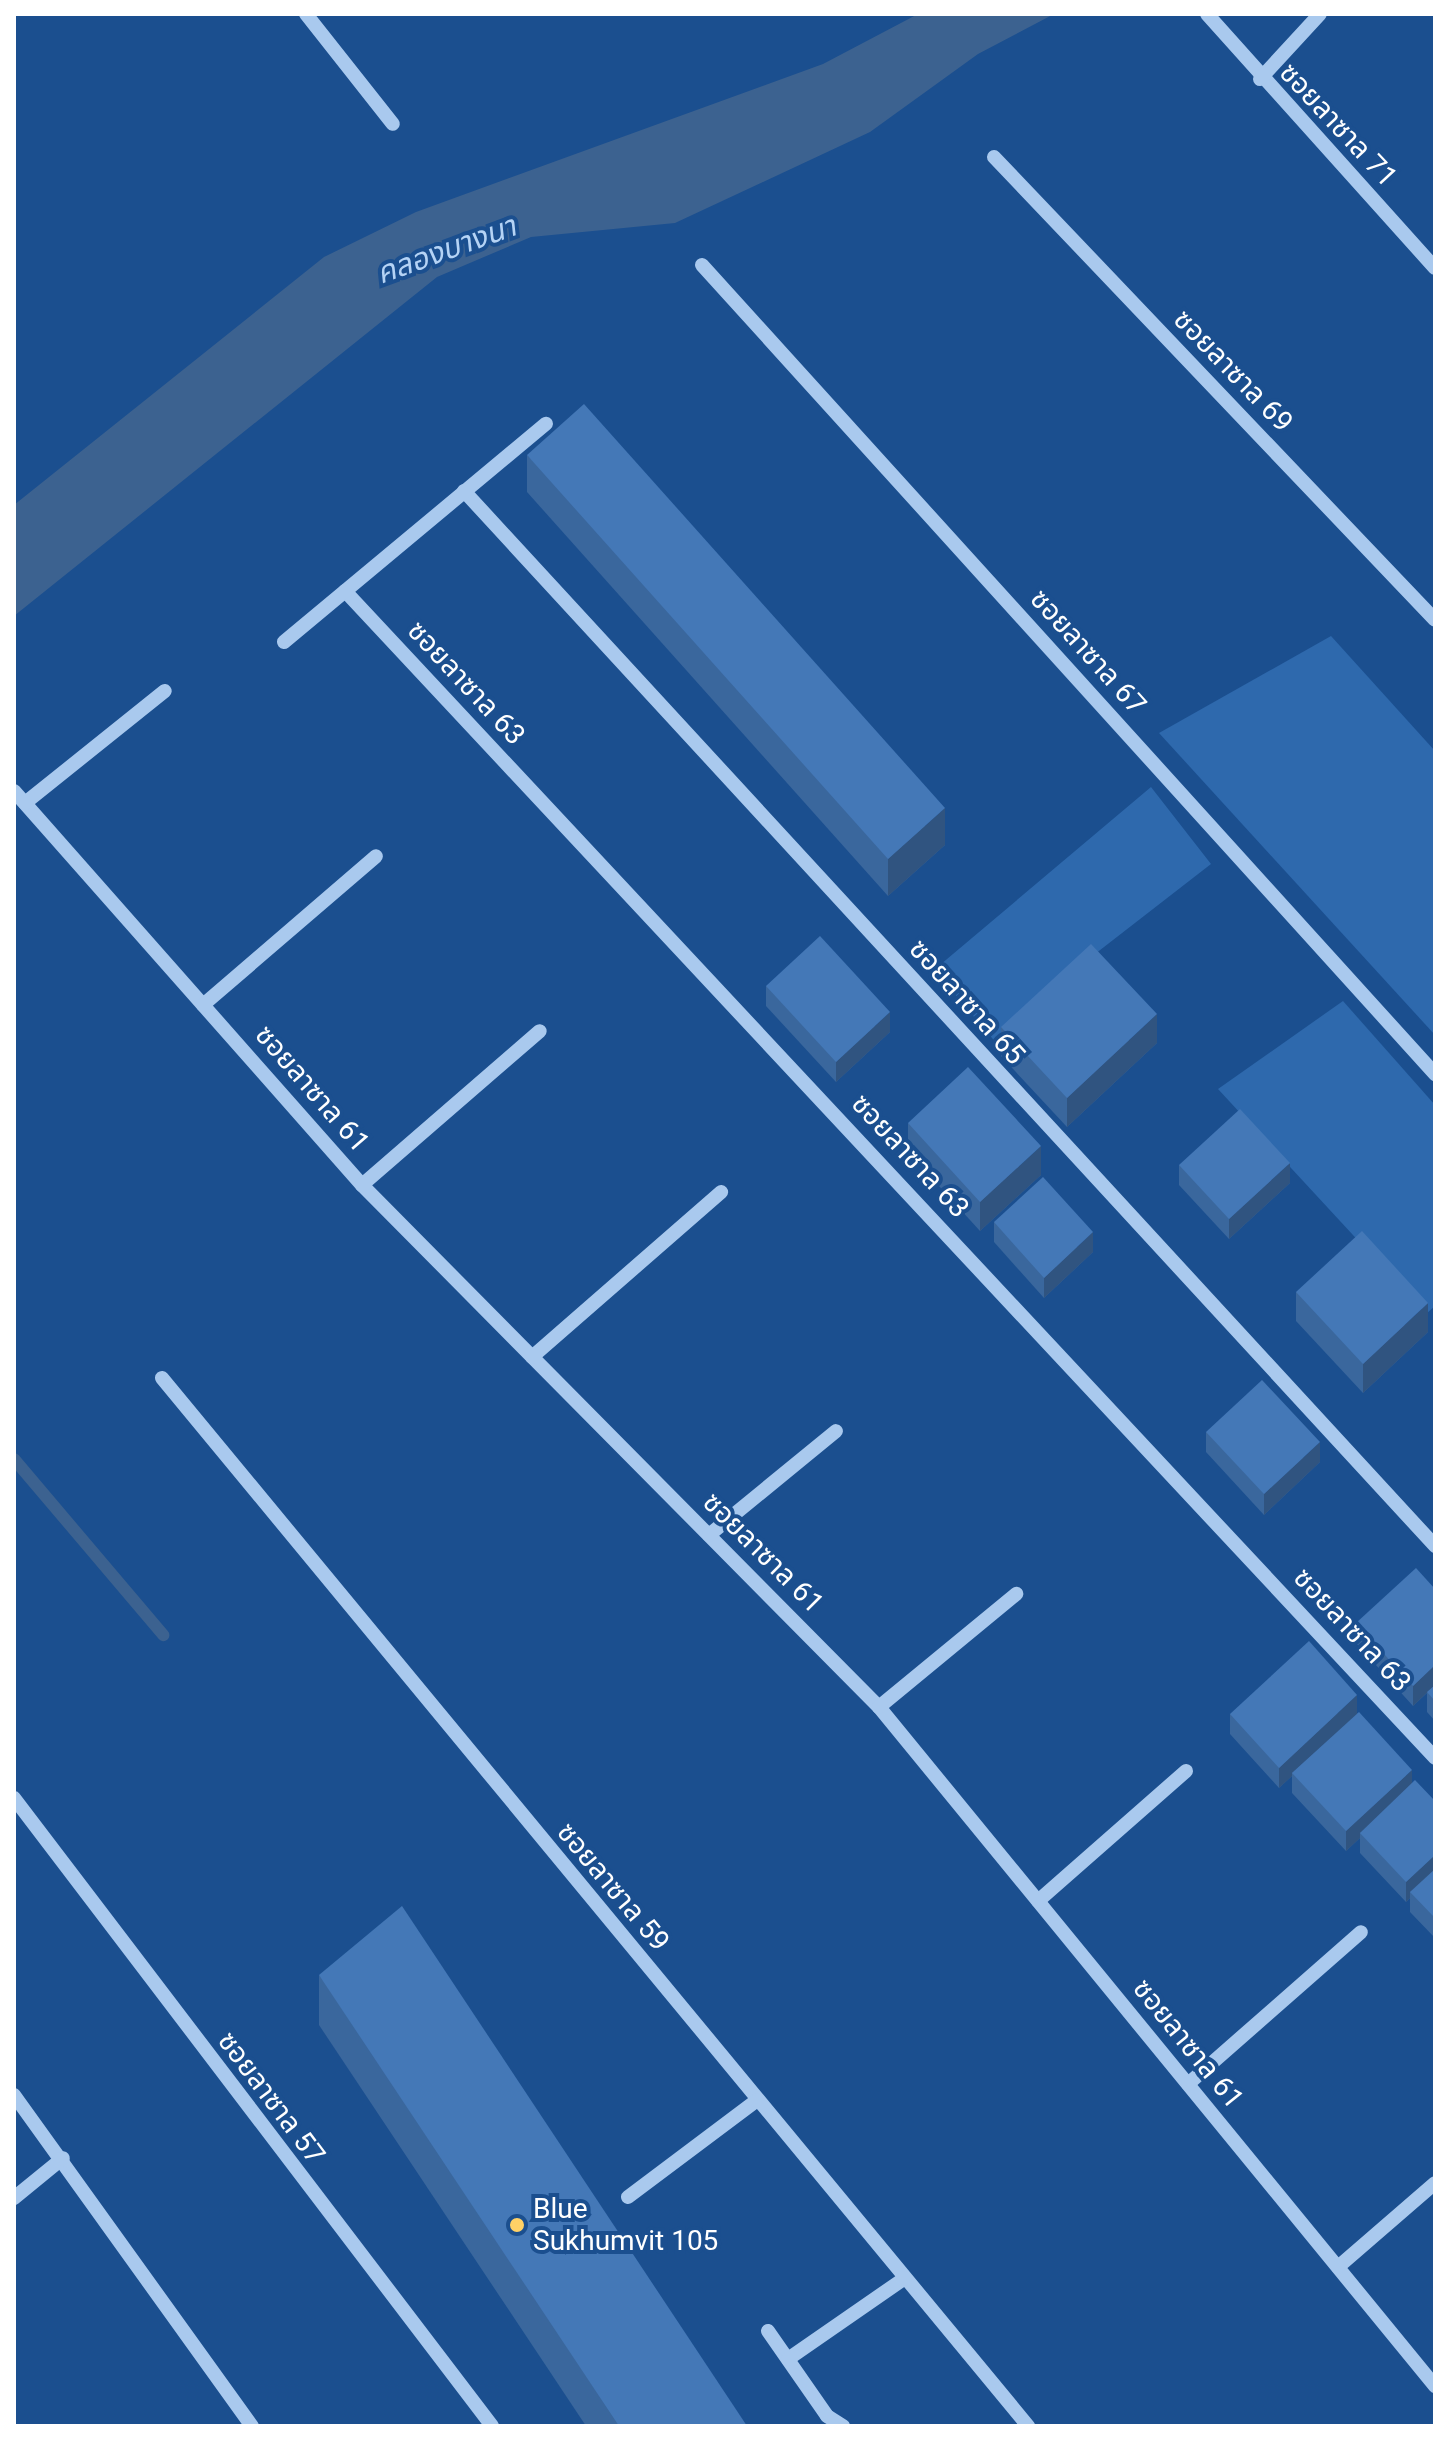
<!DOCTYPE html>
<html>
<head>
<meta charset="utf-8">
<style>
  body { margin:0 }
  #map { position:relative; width:1449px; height:2440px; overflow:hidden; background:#1b4f8f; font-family:Roboto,"Noto Sans Thai",sans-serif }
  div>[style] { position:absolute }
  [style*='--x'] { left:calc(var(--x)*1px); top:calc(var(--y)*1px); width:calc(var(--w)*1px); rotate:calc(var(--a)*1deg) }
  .green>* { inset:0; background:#2e69ad }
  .water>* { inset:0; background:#3c6290 }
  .stream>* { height:12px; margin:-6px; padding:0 6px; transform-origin:6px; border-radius:6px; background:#3c6290 }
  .minor>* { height:14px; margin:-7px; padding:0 7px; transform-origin:7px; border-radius:7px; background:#a9c9ee }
  .wall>* { inset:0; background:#3a679d }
  .shaded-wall>* { inset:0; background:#305480 }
  .building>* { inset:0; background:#4478b7 }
  .dots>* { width:22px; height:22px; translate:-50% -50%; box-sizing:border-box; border:4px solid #1b4f8f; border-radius:50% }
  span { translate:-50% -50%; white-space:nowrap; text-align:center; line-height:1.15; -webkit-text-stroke:8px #1b4f8f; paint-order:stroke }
  .street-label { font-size:28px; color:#fff }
  .poi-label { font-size:28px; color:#fff }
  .left { translate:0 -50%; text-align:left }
  .water-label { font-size:30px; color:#b5d3f5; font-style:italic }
  .frame { position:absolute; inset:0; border:16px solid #fff; pointer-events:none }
</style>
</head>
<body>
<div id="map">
  <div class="green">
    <div style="clip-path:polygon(1331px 636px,1435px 751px,1435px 1035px,1159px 733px)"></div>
    <div style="clip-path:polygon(1151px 787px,1211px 864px,1095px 954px,998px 1045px,934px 970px)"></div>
    <div style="clip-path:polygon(1343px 1001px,1435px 1105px,1435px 1306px,1426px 1314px,1218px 1089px)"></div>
  </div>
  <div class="water">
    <div style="clip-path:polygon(918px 14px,1054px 14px,978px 54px,870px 132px,675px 223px,531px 237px,437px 277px,14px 616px,14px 505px,324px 257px,416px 212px,823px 64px)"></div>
  </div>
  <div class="stream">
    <div style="--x:14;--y:1459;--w:231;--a:49.7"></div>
  </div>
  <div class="minor">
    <div style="--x:306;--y:14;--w:140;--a:51.7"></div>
    <div style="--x:1207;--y:14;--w:341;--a:48.1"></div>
    <div style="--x:1260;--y:79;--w:88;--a:-47.3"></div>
    <div style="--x:994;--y:157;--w:639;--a:46.39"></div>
    <div style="--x:702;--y:265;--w:1092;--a:47.82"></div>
    <div style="--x:464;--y:491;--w:1434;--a:47.37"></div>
    <div style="--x:345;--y:591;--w:1597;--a:46.95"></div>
    <div style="--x:284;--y:642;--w:341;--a:-39.8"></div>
    <div style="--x:14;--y:791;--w:526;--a:48.55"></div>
    <div style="--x:362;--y:1185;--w:735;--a:45.28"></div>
    <div style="--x:879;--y:1707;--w:878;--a:50.69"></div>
    <div style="--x:25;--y:803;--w:179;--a:-38.7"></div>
    <div style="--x:203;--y:1005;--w:228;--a:-40.7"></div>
    <div style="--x:362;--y:1185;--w:235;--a:-40.9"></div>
    <div style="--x:532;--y:1357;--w:251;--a:-41.1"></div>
    <div style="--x:162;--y:1378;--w:1360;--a:50.43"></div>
    <div style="--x:709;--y:1535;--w:164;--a:-39.3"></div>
    <div style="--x:879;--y:1707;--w:178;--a:-39.5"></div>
    <div style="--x:14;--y:1798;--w:789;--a:52.72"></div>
    <div style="--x:1038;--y:1901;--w:197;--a:-41.3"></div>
    <div style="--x:1188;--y:2084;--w:230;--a:-41.3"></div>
    <div style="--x:14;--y:2095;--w:408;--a:54.3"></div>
    <div style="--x:628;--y:2197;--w:161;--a:-36.9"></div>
    <div style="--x:14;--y:2198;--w:63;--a:-39.2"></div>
    <div style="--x:1338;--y:2267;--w:128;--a:-40.9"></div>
    <div style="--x:768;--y:2331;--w:103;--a:55.2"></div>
    <div style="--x:827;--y:2416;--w:19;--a:32"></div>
    <div style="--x:788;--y:2359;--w:142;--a:-34.7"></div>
  </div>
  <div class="wall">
    <div style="clip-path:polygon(527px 455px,945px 845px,888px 896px,527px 492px)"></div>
    <div style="clip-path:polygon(766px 986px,890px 1032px,836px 1082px,766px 1006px)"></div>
    <div style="clip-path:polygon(1001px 1027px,1157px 1043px,1067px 1127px,1001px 1056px)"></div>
    <div style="clip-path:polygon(908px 1123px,1041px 1175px,980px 1231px,908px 1152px)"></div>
    <div style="clip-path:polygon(1179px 1165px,1290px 1183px,1229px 1239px,1179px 1185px)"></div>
    <div style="clip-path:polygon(994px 1222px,1093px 1252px,1044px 1298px,994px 1242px)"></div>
    <div style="clip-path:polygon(1296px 1292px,1428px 1332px,1363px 1393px,1296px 1321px)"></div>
    <div style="clip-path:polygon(1206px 1432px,1320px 1462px,1264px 1515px,1206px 1452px)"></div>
    <div style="clip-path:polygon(1435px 1440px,1435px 1464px,1433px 1462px,1433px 1442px)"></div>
    <div style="clip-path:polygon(1435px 1589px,1435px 1721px,1427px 1712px,1427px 1693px,1413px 1706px,1356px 1643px,1356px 1623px)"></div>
    <div style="clip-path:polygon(1357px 1713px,1412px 1783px,1435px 1801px,1435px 1938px,1410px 1912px,1410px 1898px,1406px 1902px,1360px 1853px,1360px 1838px,1346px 1851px,1292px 1793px,1292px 1776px,1279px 1788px,1230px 1734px,1230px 1714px)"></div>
    <div style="clip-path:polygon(319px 1975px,747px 2426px,586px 2426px,319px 2025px)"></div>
  </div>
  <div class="shaded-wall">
    <div style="clip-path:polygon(945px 808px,945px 845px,888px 896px,888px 859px)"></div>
    <div style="clip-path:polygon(890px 1012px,890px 1032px,836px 1082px,836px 1062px)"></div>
    <div style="clip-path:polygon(1157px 1014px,1157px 1043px,1067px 1127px,1067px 1098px)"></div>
    <div style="clip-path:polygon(1041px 1146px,1041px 1175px,980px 1231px,980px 1202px)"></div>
    <div style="clip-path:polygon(1290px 1163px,1290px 1183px,1229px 1239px,1229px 1219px)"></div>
    <div style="clip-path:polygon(1093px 1232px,1093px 1252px,1044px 1298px,1044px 1278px)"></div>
    <div style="clip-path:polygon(1428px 1303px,1428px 1332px,1363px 1393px,1363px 1364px)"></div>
    <div style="clip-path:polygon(1320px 1442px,1320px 1462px,1264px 1515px,1264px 1494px)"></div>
    <div style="clip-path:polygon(1435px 1665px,1435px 1685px,1413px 1706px,1413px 1686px)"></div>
    <div style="clip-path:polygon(1357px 1695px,1357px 1715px,1292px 1773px,1292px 1776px,1279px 1788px,1279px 1768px)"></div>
    <div style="clip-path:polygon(1412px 1770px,1412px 1790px,1360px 1833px,1360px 1838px,1346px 1851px,1346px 1831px)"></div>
    <div style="clip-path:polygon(1435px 1855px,1435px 1875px,1410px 1892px,1410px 1898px,1406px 1902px,1406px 1882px)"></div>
  </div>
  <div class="building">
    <div style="clip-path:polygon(584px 404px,945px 808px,888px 859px,527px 455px)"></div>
    <div style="clip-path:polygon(820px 936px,890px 1012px,836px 1062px,766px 986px)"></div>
    <div style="clip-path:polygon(1091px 944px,1157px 1014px,1067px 1098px,1001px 1027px)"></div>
    <div style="clip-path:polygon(968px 1067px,1041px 1146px,980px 1202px,908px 1123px)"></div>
    <div style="clip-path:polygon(1240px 1109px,1290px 1163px,1229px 1219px,1179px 1165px)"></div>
    <div style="clip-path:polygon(1043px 1177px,1093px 1232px,1044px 1278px,994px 1222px)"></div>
    <div style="clip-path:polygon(1362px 1231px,1428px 1303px,1363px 1364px,1296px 1292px)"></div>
    <div style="clip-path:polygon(1262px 1380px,1320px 1442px,1264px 1494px,1206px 1432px)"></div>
    <div style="clip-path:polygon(1416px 1568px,1435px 1589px,1435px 1665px,1413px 1686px,1356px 1623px)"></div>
    <div style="clip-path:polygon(1309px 1641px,1357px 1695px,1279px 1768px,1230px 1714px)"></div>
    <div style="clip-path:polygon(1435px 1685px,1435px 1701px,1427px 1692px)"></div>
    <div style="clip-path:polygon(1359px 1712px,1412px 1770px,1346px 1831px,1292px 1773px)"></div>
    <div style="clip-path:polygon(1415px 1780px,1435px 1801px,1435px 1855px,1406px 1882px,1360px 1833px)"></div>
    <div style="clip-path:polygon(1435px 1869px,1435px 1918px,1410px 1892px)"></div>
    <div style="clip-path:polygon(402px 1906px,747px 2426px,619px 2426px,319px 1975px)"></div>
  </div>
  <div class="dots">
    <div style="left:517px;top:2225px;background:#ffd166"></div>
  </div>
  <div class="street-label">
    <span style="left:1338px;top:125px;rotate:47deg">ซอยลาซาล 71</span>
    <span style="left:1233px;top:371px;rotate:46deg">ซอยลาซาล 69</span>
    <span style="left:1088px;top:652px;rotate:48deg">ซอยลาซาล 67</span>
    <span style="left:466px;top:683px;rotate:47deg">ซอยลาซาล 63</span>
    <span style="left:967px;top:1002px;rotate:48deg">ซอยลาซาล 65</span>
    <span style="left:312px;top:1089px;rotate:49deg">ซอยลาซาล 61</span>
    <span style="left:910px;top:1156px;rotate:47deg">ซอยลาซาล 63</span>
    <span style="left:763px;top:1553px;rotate:45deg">ซอยลาซาล 61</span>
    <span style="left:1352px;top:1630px;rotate:47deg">ซอยลาซาล 63</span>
    <span style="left:613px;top:1887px;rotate:50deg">ซอยลาซาล 59</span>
    <span style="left:1188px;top:2044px;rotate:51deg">ซอยลาซาล 61</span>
    <span style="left:271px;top:2098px;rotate:53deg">ซอยลาซาล 57</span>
  </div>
  <div class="poi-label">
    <span class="left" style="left:533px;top:2225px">Blue<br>Sukhumvit 105</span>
  </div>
  <div class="water-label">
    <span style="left:446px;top:250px;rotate:-20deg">คลองบางนา</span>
  </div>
  <div class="frame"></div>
</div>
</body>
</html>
